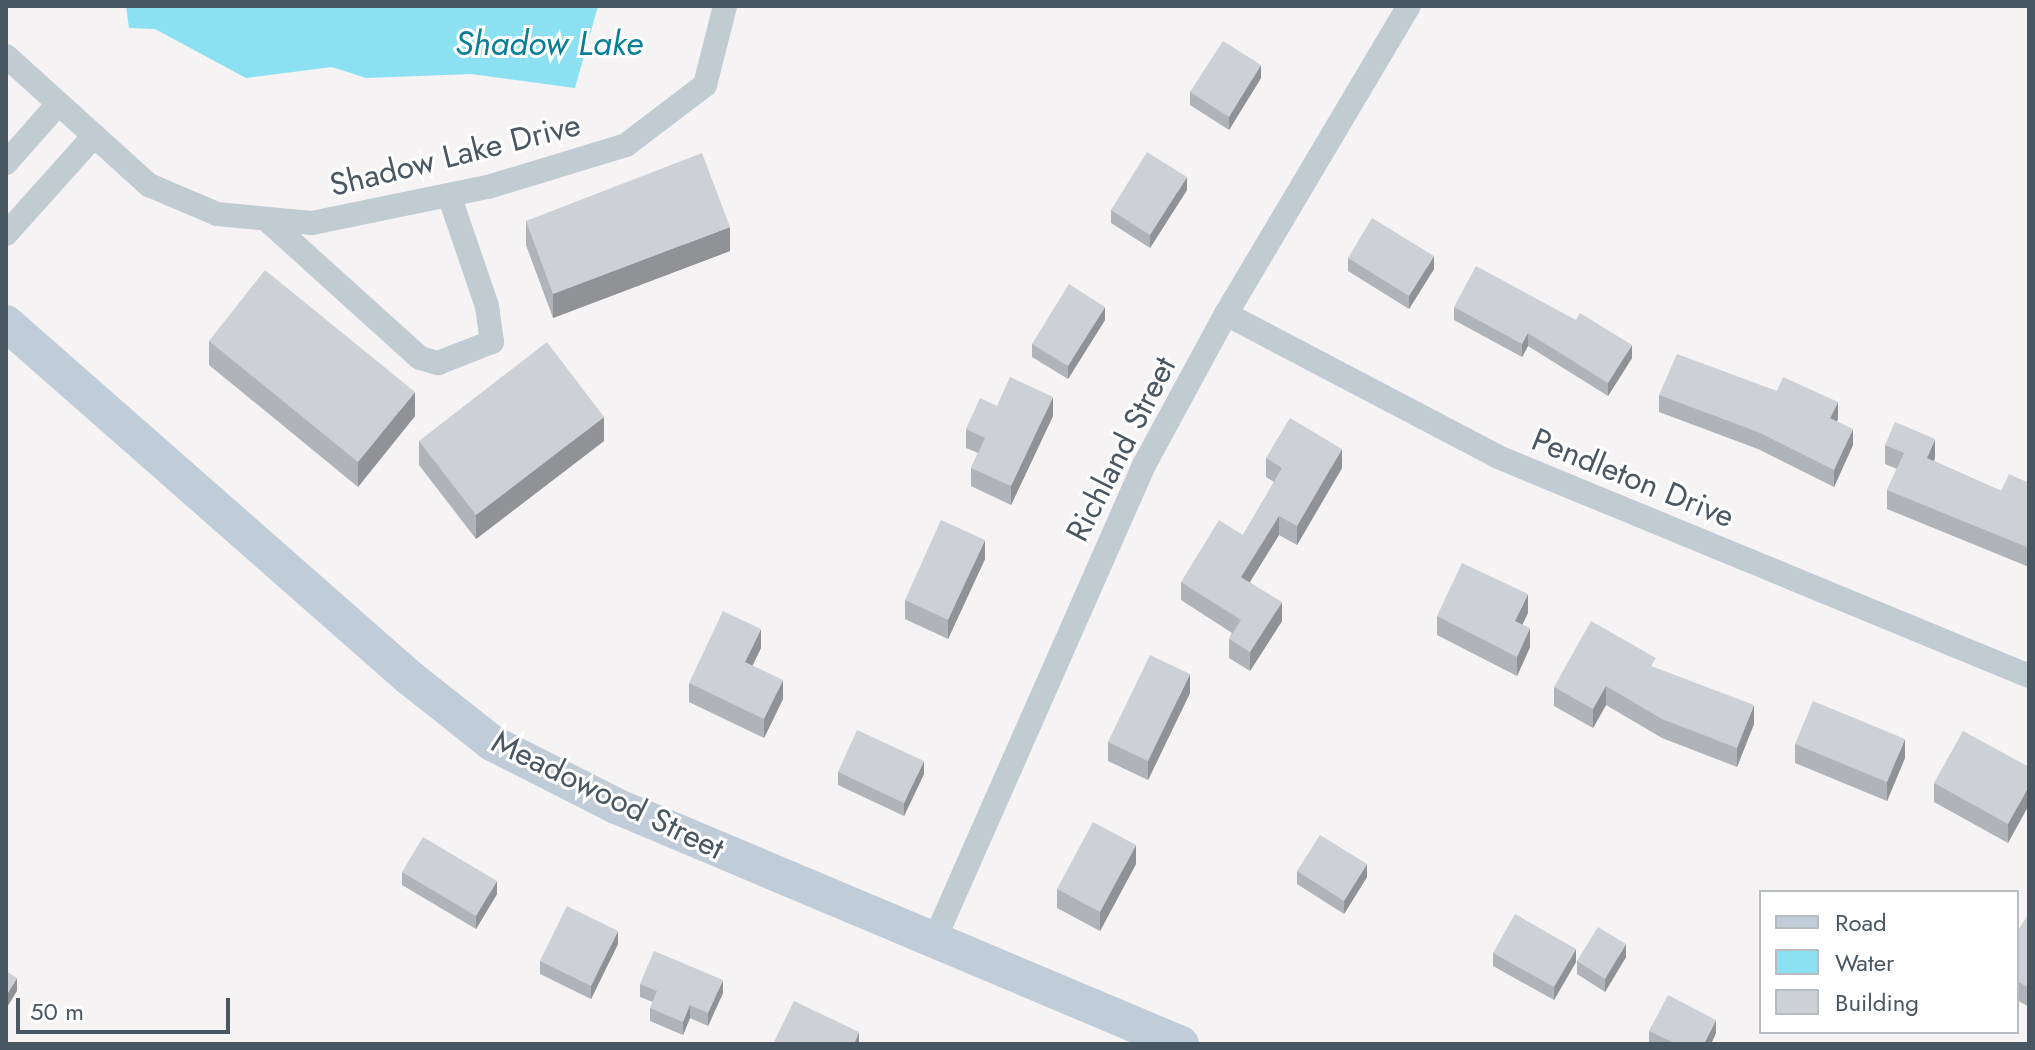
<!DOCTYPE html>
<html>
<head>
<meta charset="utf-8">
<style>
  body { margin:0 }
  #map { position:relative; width:2035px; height:1050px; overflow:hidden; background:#f5f3f3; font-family:Jost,sans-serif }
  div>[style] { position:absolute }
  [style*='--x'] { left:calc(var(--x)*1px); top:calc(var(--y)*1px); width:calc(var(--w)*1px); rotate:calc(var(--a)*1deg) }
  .water>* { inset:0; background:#8be1f2 }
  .street>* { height:24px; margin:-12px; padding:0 12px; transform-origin:12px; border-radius:12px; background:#c0cbd2 }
  .secondary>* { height:36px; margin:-18px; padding:0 18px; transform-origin:18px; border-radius:18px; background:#c0ccd7 }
  .wall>* { inset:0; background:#b0b3b7 }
  .shaded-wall>* { inset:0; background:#909295 }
  .building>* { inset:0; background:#cdd0d5 }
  span { translate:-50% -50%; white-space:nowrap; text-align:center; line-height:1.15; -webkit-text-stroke:6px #fff; paint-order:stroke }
  .street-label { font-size:32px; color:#495762 }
  .water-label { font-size:34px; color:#077f98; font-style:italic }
  .frame { position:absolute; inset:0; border:8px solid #495762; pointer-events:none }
  .legend { position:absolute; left:1759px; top:890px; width:260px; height:144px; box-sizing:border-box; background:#fff; border:2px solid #b6bcc0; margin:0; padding:10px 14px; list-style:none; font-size:24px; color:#495762 }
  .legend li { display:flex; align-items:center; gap:16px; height:40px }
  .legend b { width:40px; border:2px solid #b6bcc0 }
  .scale { position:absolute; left:16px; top:998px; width:214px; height:36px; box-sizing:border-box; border:4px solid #495762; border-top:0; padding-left:10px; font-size:24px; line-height:28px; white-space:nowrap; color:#495762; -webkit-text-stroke:6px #fff; paint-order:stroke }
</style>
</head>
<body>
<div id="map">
  <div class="water">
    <div style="clip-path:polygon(126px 6px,598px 6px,575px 88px,471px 74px,366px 78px,332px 67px,246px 78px,155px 29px,129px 28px)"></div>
  </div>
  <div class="street">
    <div style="--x:6;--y:56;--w:193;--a:42.1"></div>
    <div style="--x:149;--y:185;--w:74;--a:23.1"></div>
    <div style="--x:217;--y:214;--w:95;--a:5.4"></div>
    <div style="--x:312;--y:223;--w:180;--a:-11.6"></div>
    <div style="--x:488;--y:187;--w:144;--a:-16.9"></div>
    <div style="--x:626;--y:145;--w:99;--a:-37.2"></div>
    <div style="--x:705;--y:85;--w:81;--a:-75.8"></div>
    <div style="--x:6;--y:163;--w:79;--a:-48.6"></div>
    <div style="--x:266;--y:219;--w:207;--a:42.1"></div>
    <div style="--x:420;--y:358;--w:19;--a:16"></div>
    <div style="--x:438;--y:363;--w:58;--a:-21.3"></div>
    <div style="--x:492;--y:342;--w:36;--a:-98"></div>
    <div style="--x:487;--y:306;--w:117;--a:-108.9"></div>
    <div style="--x:6;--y:234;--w:132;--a:-48.1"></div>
    <div style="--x:1226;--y:314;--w:307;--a:27.7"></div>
    <div style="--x:1498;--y:457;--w:574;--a:22.41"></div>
    <div style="--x:933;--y:943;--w:522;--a:-66.18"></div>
    <div style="--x:1144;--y:465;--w:172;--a:-61.5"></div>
    <div style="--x:1226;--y:314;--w:358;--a:-59.3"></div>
  </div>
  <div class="secondary">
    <div style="--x:6;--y:323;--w:538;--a:41.31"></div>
    <div style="--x:410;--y:678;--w:105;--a:38.4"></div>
    <div style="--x:492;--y:743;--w:139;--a:26.9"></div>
    <div style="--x:616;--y:806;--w:613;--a:22.84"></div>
  </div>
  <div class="wall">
    <div style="clip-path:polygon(1261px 78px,1229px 130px,1190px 105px,1190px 92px)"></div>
    <div style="clip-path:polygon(1187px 190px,1150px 248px,1111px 223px,1111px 210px)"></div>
    <div style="clip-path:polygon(526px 221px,730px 251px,553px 318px,526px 245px)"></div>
    <div style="clip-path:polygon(1348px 258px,1434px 269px,1409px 309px,1348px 271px)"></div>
    <div style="clip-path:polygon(1454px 307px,1632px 358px,1608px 396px,1528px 346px,1522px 357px,1454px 320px)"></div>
    <div style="clip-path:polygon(1105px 320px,1068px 379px,1032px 357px,1032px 344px)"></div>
    <div style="clip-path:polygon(209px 341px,415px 416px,358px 487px,209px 365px)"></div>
    <div style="clip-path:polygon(1659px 395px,1838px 419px,1837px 421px,1853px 445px,1834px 487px,1758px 449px,1659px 412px)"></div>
    <div style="clip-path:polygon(997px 406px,1053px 416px,1011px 505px,971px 486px,971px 468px,978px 453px,966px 448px,966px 429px)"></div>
    <div style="clip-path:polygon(419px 441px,604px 441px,476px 539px,419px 465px)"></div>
    <div style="clip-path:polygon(1885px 445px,1935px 458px,1934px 461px,2001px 491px,2029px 483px,2029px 567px,1887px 509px,1887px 490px,1897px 469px,1885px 464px)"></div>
    <div style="clip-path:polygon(1266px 458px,1342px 468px,1297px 545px,1279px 535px,1250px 582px,1282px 621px,1250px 671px,1229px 658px,1229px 639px,1232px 633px,1181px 600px,1181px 582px,1243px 535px,1274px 482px,1266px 477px)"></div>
    <div style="clip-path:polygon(985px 559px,948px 639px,905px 619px,905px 600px)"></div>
    <div style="clip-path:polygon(1528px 613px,1522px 624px,1530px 647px,1517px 676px,1437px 635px,1437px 616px)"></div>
    <div style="clip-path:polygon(761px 648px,752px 666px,783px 699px,764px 738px,689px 702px,689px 683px)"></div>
    <div style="clip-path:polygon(1656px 668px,1754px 724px,1737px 767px,1662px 738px,1606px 705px,1593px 728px,1554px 706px,1554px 687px)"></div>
    <div style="clip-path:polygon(1190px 693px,1148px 780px,1108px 761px,1108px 742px)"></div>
    <div style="clip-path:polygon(1795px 744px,1905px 758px,1887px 801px,1795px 763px)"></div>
    <div style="clip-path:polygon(2029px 767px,2008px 843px,1934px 802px,1934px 783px)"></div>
    <div style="clip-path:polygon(838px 772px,924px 774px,904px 816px,838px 785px)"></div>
    <div style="clip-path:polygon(1136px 864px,1100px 931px,1057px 908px,1057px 889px)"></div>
    <div style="clip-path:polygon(1297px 871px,1367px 877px,1344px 914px,1297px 884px)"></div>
    <div style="clip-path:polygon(402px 872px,497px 894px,476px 929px,402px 885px)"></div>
    <div style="clip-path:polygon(2029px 917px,2029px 1007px,2017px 1000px,2017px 932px)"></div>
    <div style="clip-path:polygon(618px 944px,591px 999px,540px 974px,540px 961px)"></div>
    <div style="clip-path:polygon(1493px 953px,1576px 962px,1554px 1000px,1493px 966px)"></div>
    <div style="clip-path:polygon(1626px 957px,1605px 992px,1577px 974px,1577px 961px)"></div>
    <div style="clip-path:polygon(640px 984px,723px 993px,708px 1026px,690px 1018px,683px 1035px,650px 1021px,650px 1008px,653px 1002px,640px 997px)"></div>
    <div style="clip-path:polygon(1649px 1031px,1716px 1033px,1711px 1044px,1649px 1044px)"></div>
  </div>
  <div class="shaded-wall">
    <div style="clip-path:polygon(1261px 65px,1261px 78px,1229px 130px,1229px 117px)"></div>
    <div style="clip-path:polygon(1187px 177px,1187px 190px,1150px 248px,1150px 235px)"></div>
    <div style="clip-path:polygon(730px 227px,730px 251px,553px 318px,553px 294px)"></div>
    <div style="clip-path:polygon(1434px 256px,1434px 269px,1409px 309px,1409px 296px)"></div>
    <div style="clip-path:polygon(1105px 307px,1105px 320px,1068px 379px,1068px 366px)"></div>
    <div style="clip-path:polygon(1528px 333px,1528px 346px,1522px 357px,1522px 344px)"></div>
    <div style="clip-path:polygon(1632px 345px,1632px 358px,1608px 396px,1608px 383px)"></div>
    <div style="clip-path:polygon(415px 392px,415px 416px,358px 487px,358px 462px)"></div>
    <div style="clip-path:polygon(1053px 397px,1053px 416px,1011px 505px,1011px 486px)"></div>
    <div style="clip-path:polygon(1838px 402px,1838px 419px,1830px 434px,1830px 418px)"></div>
    <div style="clip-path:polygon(604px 417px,604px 441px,476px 539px,476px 515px)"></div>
    <div style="clip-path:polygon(1853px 429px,1853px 445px,1834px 487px,1834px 470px)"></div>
    <div style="clip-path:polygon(1935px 439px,1935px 458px,1927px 476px,1927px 458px)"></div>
    <div style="clip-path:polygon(1342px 449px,1342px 468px,1297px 545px,1297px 526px)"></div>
    <div style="clip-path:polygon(1279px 516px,1279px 535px,1241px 596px,1241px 577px)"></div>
    <div style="clip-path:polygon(985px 540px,985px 559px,948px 639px,948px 620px)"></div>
    <div style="clip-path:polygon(1528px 594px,1528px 613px,1515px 640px,1515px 621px)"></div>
    <div style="clip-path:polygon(1282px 602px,1282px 621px,1250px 671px,1250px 652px)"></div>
    <div style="clip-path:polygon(1530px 628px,1530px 647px,1517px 676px,1517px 657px)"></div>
    <div style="clip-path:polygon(761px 629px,761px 648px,745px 681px,745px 662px)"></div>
    <div style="clip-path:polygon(1190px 674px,1190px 693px,1148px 780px,1148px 761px)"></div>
    <div style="clip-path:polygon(783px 680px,783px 699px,764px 738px,764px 719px)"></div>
    <div style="clip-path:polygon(1606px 686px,1606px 705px,1593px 728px,1593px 709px)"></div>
    <div style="clip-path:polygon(1754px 705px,1754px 724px,1737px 767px,1737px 748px)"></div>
    <div style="clip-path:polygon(1905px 739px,1905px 758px,1887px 801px,1887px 782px)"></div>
    <div style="clip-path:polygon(924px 761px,924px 774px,904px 816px,904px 803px)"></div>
    <div style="clip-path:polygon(2029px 786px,2029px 805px,2008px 843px,2008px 824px)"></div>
    <div style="clip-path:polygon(1136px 845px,1136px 864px,1100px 931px,1100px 912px)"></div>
    <div style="clip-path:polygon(1367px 864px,1367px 877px,1344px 914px,1344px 901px)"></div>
    <div style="clip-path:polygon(497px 881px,497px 894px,476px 929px,476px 916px)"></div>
    <div style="clip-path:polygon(618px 931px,618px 944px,591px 999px,591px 986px)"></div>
    <div style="clip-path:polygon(1626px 944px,1626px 957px,1605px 992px,1605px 979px)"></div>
    <div style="clip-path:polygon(1576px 949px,1576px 962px,1554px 1000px,1554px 987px)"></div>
    <div style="clip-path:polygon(17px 978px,17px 991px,6px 1009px,6px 996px)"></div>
    <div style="clip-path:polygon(723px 980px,723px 993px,708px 1026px,708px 1013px)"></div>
    <div style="clip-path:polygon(690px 1005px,690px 1018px,683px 1035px,683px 1022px)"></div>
    <div style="clip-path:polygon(1716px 1020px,1716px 1033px,1711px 1044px,1704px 1044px)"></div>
    <div style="clip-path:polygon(859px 1032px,859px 1044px,854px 1044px)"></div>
  </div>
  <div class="building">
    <div style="clip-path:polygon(1223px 41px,1261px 65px,1229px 117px,1190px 92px)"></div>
    <div style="clip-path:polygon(1147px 152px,1187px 177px,1150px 235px,1111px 210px)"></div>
    <div style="clip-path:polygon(702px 153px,730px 227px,553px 294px,526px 221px)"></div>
    <div style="clip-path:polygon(1372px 218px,1434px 256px,1409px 296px,1348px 258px)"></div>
    <div style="clip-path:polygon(1476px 266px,1576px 320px,1580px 313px,1632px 345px,1608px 383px,1528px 333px,1522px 344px,1454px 307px)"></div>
    <div style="clip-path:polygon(265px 270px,415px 392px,358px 462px,209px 341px)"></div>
    <div style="clip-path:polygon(1069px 284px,1105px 307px,1068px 366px,1032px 344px)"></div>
    <div style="clip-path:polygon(547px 342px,604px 417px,476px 515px,419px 441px)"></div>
    <div style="clip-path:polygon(1677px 354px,1777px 391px,1783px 377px,1838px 402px,1830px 418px,1853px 429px,1834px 470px,1758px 432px,1659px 395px)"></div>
    <div style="clip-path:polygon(1010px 377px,1053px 397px,1011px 486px,971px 468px,985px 438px,966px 429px,980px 398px,997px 406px)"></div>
    <div style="clip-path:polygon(1290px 418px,1342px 449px,1297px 526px,1279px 516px,1241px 577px,1282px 602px,1250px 652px,1229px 639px,1241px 620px,1181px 582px,1219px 520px,1243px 535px,1282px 468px,1266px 458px)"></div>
    <div style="clip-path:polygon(1895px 422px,1935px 439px,1927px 458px,2001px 491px,2009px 474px,2029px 483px,2029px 548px,1887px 490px,1904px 453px,1885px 445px)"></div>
    <div style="clip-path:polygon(941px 520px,985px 540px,948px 620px,905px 600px)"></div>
    <div style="clip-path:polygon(1462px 563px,1528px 594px,1515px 621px,1530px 628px,1517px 657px,1437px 616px)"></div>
    <div style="clip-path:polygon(723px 611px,761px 629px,745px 662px,783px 680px,764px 719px,689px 683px)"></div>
    <div style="clip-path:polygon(1591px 621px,1656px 658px,1651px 666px,1754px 705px,1737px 748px,1662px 719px,1606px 686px,1593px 709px,1554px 687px)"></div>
    <div style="clip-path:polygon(1150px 655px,1190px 674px,1148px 761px,1108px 742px)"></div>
    <div style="clip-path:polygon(1813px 701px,1905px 739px,1887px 782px,1795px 744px)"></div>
    <div style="clip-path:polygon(857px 730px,924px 761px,904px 803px,838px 772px)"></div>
    <div style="clip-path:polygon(1963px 731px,2029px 767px,2029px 786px,2008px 824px,1934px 783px)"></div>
    <div style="clip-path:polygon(1093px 822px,1136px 845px,1100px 912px,1057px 889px)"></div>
    <div style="clip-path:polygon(1320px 835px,1367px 864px,1344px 901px,1297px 871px)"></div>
    <div style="clip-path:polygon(423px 837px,497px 881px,476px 916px,402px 872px)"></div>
    <div style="clip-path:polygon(567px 906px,618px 931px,591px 986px,540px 961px)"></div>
    <div style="clip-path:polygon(1515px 914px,1576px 949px,1554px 987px,1493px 953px)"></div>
    <div style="clip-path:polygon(2027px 916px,2029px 917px,2029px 988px,2017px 981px,2017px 932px)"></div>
    <div style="clip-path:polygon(1598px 927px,1626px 944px,1605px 979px,1577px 961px)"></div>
    <div style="clip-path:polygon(654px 951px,723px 980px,708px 1013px,690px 1005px,683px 1022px,650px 1008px,657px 991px,640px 984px)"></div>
    <div style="clip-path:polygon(6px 971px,17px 978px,6px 996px)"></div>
    <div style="clip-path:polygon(1668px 995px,1716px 1020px,1704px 1044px,1676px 1044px,1649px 1031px)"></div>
    <div style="clip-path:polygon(794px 1001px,859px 1032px,854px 1044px,777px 1044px,774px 1042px)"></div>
  </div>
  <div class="street-label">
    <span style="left:455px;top:155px;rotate:-14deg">Shadow Lake Drive</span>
    <span style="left:1121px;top:449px;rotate:-63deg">Richland Street</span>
    <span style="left:1633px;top:478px;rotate:22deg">Pendleton Drive</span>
    <span style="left:608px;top:795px;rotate:26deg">Meadowood Street</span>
  </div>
  <div class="water-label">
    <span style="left:549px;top:44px">Shadow Lake</span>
  </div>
  <div class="frame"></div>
  <ul class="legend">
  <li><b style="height:10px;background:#c0ccd7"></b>Road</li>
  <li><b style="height:22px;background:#8be1f2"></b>Water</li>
  <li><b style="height:22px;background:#cdd0d5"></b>Building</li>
  </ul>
  <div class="scale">50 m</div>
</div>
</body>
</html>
